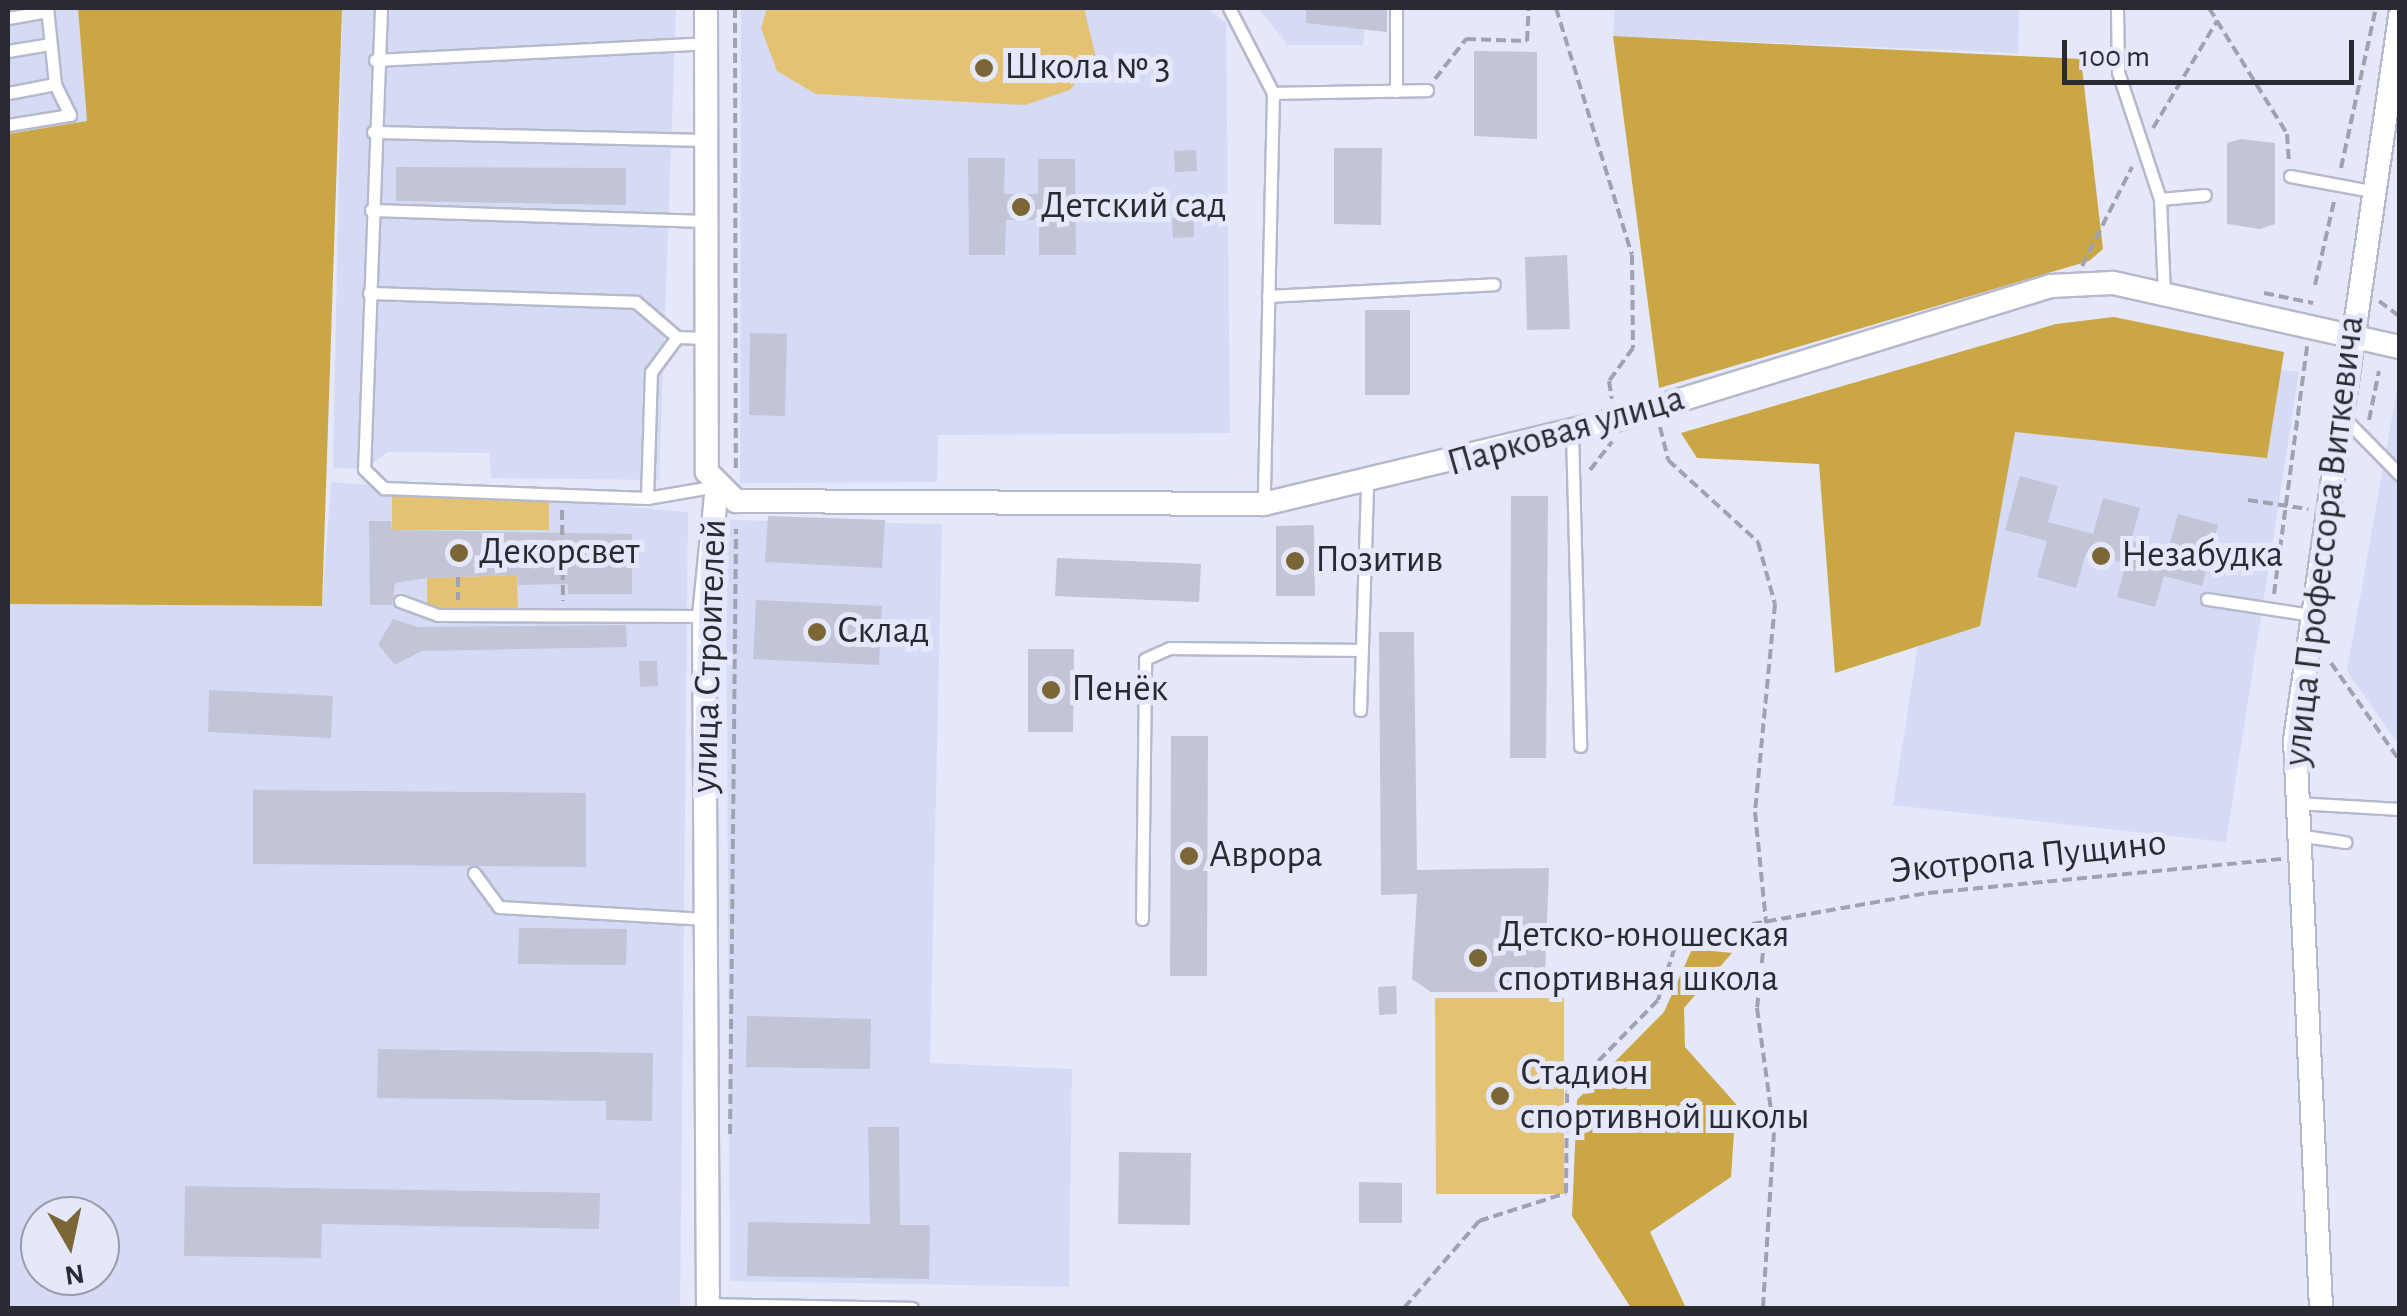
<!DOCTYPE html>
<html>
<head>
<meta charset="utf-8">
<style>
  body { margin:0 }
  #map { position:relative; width:2407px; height:1316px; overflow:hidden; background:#e4e8fa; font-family:"Alegreya Sans",sans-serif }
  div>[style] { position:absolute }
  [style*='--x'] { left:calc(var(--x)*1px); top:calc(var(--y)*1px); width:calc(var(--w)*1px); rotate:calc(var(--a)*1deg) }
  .built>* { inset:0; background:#d5dbf4 }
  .green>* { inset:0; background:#e3c373 }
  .forest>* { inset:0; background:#cba644 }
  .building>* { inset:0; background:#c1c5d7 }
  .path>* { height:4px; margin-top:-2px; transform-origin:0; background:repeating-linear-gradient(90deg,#a0a2b0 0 10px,transparent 0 15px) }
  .roads { filter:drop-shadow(2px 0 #b5b9cb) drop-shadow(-2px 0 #b5b9cb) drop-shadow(0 2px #b5b9cb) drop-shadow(0 -2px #b5b9cb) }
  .lane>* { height:11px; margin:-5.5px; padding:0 5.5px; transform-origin:5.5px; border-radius:5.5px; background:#fff }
  .street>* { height:22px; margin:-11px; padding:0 11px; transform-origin:11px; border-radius:11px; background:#fff }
  .dots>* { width:28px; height:28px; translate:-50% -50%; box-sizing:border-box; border:5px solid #e4e8fa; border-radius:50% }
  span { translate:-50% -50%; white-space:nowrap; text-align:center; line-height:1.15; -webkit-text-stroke:10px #e4e8fa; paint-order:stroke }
  .poi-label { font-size:38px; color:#2a2b32 }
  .left { translate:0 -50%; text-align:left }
  .street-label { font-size:38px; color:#2a2b32 }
  .frame { position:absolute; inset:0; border:10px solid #2a2b32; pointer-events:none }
  .north { position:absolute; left:20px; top:1196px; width:100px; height:100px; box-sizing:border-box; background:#e4e8fa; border:2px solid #9a9caa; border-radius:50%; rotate:171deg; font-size:28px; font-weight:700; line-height:40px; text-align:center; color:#2a2b32 }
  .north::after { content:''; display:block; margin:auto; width:35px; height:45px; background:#7b6736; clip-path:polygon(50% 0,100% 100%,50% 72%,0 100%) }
  .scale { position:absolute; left:2062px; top:40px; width:292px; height:45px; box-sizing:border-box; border:5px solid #2a2b32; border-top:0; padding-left:12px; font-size:30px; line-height:35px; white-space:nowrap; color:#2a2b32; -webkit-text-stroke:8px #e4e8fa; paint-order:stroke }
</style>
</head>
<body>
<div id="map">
  <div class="built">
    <div style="clip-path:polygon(8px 8px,78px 8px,87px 121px,8px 134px)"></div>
    <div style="clip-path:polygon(342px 8px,676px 8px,659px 480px,491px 478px,489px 453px,388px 452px,364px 469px,333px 468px)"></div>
    <div style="clip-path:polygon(741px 8px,1206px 8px,1226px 23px,1230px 433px,938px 435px,937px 482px,740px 483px)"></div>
    <div style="clip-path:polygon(1258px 8px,1366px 8px,1363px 45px,1288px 45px)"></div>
    <div style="clip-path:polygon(1615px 8px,2019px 8px,2018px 53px,1613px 36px)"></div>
    <div style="clip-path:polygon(2111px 345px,2299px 372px,2226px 842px,1893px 805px,1956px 401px)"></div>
    <div style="clip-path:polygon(2399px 378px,2399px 745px,2347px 671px)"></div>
    <div style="clip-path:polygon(evenodd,331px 482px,688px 512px,680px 1308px,8px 1308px,8px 604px,322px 606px,331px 482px,40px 1216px,100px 1216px,100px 1276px,40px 1276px,40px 1216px)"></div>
    <div style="clip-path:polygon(726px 520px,942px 524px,930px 1063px,1072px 1069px,1069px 1287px,730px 1281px)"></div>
  </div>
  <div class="green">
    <div style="clip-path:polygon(767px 8px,1084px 8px,1096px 58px,1070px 90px,1025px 105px,816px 94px,777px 71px,761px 28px)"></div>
    <div style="clip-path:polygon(392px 493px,549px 493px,549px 530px,392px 530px)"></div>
    <div style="clip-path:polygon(517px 575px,518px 612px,427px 613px,427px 578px)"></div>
    <div style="clip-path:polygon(1435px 998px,1564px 998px,1564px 1194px,1436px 1194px)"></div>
  </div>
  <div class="forest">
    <div style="clip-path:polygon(78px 8px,342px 8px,322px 606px,8px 604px,8px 134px,87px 121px)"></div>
    <div style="clip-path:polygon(1613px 36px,2081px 59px,2103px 249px,2089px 261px,1659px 388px)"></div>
    <div style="clip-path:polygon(2114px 317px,2284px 352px,2267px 458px,2015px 432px,1980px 626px,1835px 673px,1819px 464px,1697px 458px,1681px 433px,2056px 324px)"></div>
    <div style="clip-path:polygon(1692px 949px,1732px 953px,1684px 1008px,1685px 1047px,1736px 1104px,1731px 1177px,1650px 1232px,1686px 1308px,1631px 1308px,1572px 1216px,1577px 1100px,1664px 1012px)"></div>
  </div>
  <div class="building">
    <div style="clip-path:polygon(1306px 8px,1387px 8px,1387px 32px,1306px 23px)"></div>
    <div style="clip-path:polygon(1474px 51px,1537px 52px,1537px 139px,1474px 136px)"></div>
    <div style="clip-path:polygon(2241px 139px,2275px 143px,2275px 224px,2260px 229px,2227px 224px,2227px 143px)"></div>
    <div style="clip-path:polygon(1334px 148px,1382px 148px,1381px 225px,1334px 224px)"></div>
    <div style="clip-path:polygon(1196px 150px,1197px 171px,1175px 172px,1174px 151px)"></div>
    <div style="clip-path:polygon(968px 158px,1005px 158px,1004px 194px,1038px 194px,1038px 159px,1075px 159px,1076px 255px,1039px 255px,1039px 220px,1006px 220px,1005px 255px,969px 255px)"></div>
    <div style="clip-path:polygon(396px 167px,626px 168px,626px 205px,396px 201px)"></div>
    <div style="clip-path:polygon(1194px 217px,1194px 237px,1173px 238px,1172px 218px)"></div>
    <div style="clip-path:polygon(1567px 255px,1570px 329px,1527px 330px,1525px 257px)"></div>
    <div style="clip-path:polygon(1365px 310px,1410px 310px,1410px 395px,1365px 395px)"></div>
    <div style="clip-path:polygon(750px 333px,787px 334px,785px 416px,749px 415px)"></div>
    <div style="clip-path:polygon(2020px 476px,2058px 486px,2048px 522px,2093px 534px,2103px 498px,2140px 508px,2131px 541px,2168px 550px,2178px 514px,2218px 525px,2202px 586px,2164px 576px,2155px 607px,2117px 597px,2126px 563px,2086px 553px,2076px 588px,2037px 577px,2047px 541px,2005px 530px)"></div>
    <div style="clip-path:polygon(1511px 496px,1548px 496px,1546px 758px,1510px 758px)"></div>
    <div style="clip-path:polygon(768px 516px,885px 520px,882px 568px,765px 562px)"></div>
    <div style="clip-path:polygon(369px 521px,391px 521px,392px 530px,632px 534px,632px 594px,568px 594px,568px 584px,518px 585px,517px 575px,427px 578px,395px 583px,392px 605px,370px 605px)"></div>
    <div style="clip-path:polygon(1314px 525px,1315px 596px,1276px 596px,1276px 526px)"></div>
    <div style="clip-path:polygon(1057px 558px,1201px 564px,1199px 602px,1055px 596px)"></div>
    <div style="clip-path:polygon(756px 600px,882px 606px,879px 665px,753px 659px)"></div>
    <div style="clip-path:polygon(393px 619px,418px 627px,626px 625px,627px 647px,422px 651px,395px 665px,378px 644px)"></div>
    <div style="clip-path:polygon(1379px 632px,1414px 632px,1417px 870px,1549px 868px,1545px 976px,1528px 992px,1431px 992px,1412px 979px,1417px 894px,1381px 895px)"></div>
    <div style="clip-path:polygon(1028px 649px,1074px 649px,1073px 732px,1028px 732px)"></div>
    <div style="clip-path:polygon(639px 661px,657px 661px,658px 686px,640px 687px)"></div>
    <div style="clip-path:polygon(209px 690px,333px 696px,331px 738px,208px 732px)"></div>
    <div style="clip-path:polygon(1171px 736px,1208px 736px,1207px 976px,1170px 976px)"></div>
    <div style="clip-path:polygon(253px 790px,586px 793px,586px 867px,253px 864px)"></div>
    <div style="clip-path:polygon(519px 928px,627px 929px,626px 965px,518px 964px)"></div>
    <div style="clip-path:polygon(1396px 986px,1397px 1014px,1379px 1015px,1378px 987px)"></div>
    <div style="clip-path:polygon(747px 1016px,871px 1019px,870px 1069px,746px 1067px)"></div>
    <div style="clip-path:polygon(378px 1049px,653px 1053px,652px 1121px,606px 1120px,606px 1101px,377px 1098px)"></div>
    <div style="clip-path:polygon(868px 1127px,899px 1127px,900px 1225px,930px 1225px,929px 1279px,747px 1276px,748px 1222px,870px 1224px)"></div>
    <div style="clip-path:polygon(1119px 1152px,1191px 1153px,1190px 1225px,1118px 1224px)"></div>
    <div style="clip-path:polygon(1359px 1182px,1402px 1183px,1402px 1223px,1359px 1223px)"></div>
    <div style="clip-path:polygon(185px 1186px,600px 1193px,599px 1229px,322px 1224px,321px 1258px,184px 1256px)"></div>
  </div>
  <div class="path">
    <div style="--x:735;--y:8;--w:461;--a:89.9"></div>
    <div style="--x:1556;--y:8;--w:258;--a:72.9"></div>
    <div style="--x:1632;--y:255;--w:93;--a:89.4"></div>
    <div style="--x:1633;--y:348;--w:41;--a:126"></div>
    <div style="--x:1609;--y:381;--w:18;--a:81"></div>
    <div style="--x:2209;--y:8;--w:148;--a:58.2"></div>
    <div style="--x:2287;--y:134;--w:27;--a:86"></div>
    <div style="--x:1435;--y:79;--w:51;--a:-52.2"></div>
    <div style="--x:1466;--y:39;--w:61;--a:1.9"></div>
    <div style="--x:1527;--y:41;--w:33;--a:-87"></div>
    <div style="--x:2153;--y:128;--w:125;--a:-59.1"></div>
    <div style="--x:2341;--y:168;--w:164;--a:-77.7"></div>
    <div style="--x:2082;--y:266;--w:111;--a:-63.2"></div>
    <div style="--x:2315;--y:285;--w:90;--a:-77.2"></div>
    <div style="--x:2264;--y:293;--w:50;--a:11.5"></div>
    <div style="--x:2379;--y:301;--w:26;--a:37"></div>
    <div style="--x:2369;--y:420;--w:50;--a:-78.5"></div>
    <div style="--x:1660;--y:427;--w:34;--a:76"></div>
    <div style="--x:1668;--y:460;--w:122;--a:42.3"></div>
    <div style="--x:1758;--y:542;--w:64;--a:74.7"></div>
    <div style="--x:1775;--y:604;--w:209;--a:95.5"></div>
    <div style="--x:1755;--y:812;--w:112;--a:84.3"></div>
    <div style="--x:1766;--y:923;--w:85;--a:96"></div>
    <div style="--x:1757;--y:1008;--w:125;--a:82.2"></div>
    <div style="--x:1774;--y:1132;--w:176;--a:93.6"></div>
    <div style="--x:1590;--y:470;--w:36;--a:-52"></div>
    <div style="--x:2248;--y:500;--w:61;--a:8.5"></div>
    <div style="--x:562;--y:510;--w:91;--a:89.4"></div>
    <div style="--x:458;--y:577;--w:23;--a:90"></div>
    <div style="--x:2274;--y:594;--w:250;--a:-82.4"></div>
    <div style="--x:2331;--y:663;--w:120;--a:54.9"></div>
    <div style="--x:730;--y:1134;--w:605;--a:-89.43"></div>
    <div style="--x:1404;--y:1308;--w:115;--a:-49.2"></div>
    <div style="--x:1479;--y:1221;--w:91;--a:-17.8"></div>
    <div style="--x:1566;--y:1193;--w:100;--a:-89.4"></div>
    <div style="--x:1567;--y:1093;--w:130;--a:-45.6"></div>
    <div style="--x:1658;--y:1000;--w:66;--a:-72.4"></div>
    <div style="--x:1678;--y:937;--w:254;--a:-10"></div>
    <div style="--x:1928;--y:893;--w:356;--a:-5.5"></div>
  </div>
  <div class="roads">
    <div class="lane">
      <div style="--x:381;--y:8;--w:461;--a:92.1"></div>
      <div style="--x:364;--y:469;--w:28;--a:44"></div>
      <div style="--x:384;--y:488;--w:263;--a:2.2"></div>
      <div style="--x:647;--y:498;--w:71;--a:-9.7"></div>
      <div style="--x:1229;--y:8;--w:96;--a:62.6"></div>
      <div style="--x:1273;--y:93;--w:411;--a:91.3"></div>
      <div style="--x:2117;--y:8;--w:64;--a:89.1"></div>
      <div style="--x:2118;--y:72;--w:134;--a:71.7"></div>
      <div style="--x:2160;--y:199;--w:95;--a:87.6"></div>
      <div style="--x:8;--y:18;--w:40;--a:-10"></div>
      <div style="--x:8;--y:51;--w:43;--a:-9.5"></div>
      <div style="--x:375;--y:60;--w:331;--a:-2.9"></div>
      <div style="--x:1396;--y:91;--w:83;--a:-90"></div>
      <div style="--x:8;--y:93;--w:48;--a:-10.8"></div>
      <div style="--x:1273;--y:93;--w:154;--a:-1.1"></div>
      <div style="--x:8;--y:125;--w:63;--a:-9.2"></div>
      <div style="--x:70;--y:115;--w:34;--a:-116"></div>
      <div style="--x:55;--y:84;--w:76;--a:-96"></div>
      <div style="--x:373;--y:132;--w:335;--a:1.4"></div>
      <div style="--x:2290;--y:176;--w:82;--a:10.5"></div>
      <div style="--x:2160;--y:199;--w:45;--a:-5.1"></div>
      <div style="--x:371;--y:210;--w:336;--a:1.9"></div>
      <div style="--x:369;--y:293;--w:267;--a:1.9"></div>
      <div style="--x:636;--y:302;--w:54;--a:40.5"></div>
      <div style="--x:1268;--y:296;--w:226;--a:-3"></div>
      <div style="--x:2343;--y:417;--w:81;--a:45.5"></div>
      <div style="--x:1572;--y:432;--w:314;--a:88.5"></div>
      <div style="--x:647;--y:498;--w:126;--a:-88.2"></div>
      <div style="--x:651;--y:372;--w:44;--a:-53.4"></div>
      <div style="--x:677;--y:337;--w:28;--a:2"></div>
      <div style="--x:2207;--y:599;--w:106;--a:8.7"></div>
      <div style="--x:400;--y:601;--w:40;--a:20.2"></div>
      <div style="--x:438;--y:615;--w:266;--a:0.2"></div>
      <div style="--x:1360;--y:710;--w:225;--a:-88.2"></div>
      <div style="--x:2296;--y:803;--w:104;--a:3.3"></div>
      <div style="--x:2297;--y:835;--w:49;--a:8.3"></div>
      <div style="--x:474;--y:873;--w:42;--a:53.7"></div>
      <div style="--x:499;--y:907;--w:207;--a:3.3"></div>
      <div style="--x:1142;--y:919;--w:260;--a:-89.3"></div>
      <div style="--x:1145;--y:659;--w:27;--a:-24"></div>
      <div style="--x:1170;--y:648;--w:191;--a:0.6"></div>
      <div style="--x:708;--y:1304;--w:204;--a:1.1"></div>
    </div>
    <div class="street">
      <div style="--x:706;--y:8;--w:464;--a:89.9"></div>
      <div style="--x:707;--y:472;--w:41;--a:45"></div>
      <div style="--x:736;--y:501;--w:528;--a:0.33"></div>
      <div style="--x:1264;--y:504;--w:361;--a:-13.5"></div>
      <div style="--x:1615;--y:420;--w:456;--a:-17.1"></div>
      <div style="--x:2051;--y:286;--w:62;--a:-2.8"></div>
      <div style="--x:2113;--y:283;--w:294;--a:12.6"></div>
      <div style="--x:708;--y:1308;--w:692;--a:-90.33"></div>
      <div style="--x:704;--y:616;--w:131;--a:-84.3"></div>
      <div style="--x:2321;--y:1308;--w:569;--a:-92.62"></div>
      <div style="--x:2295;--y:740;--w:731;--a:-81.74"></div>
    </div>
  </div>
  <div class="dots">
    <div style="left:984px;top:68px;background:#7b6736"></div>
    <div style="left:1021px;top:207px;background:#7b6736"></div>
    <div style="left:459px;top:553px;background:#7b6736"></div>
    <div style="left:2101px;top:556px;background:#7b6736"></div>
    <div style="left:1295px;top:561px;background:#7b6736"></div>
    <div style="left:817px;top:632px;background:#7b6736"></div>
    <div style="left:1051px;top:690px;background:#7b6736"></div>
    <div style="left:1189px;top:856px;background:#7b6736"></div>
    <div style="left:1478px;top:958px;background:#7b6736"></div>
    <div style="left:1500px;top:1096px;background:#7b6736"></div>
  </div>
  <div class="poi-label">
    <span class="left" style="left:1004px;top:68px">Школа № 3</span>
    <span class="left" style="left:1041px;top:207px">Детский сад</span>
    <span class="left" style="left:479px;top:553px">Декорсвет</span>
    <span class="left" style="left:2121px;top:556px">Незабудка</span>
    <span class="left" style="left:1315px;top:561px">Позитив</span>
    <span class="left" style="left:837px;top:632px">Склад</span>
    <span class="left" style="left:1071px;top:690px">Пенёк</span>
    <span class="left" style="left:1209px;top:856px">Аврора</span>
    <span class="left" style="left:1498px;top:958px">Детско-юношеская<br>спортивная школа</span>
    <span class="left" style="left:1520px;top:1096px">Стадион<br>спортивной школы</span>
  </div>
  <div class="street-label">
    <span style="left:1566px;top:432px;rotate:-16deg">Парковая улица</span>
    <span style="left:2325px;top:541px;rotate:-83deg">улица Профессора Виткевича</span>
    <span style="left:710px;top:656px;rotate:-88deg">улица Строителей</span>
    <span style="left:2028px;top:858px;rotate:-6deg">Экотропа Пущино</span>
  </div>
  <div class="frame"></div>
  <div class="north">N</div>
  <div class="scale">100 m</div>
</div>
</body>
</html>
